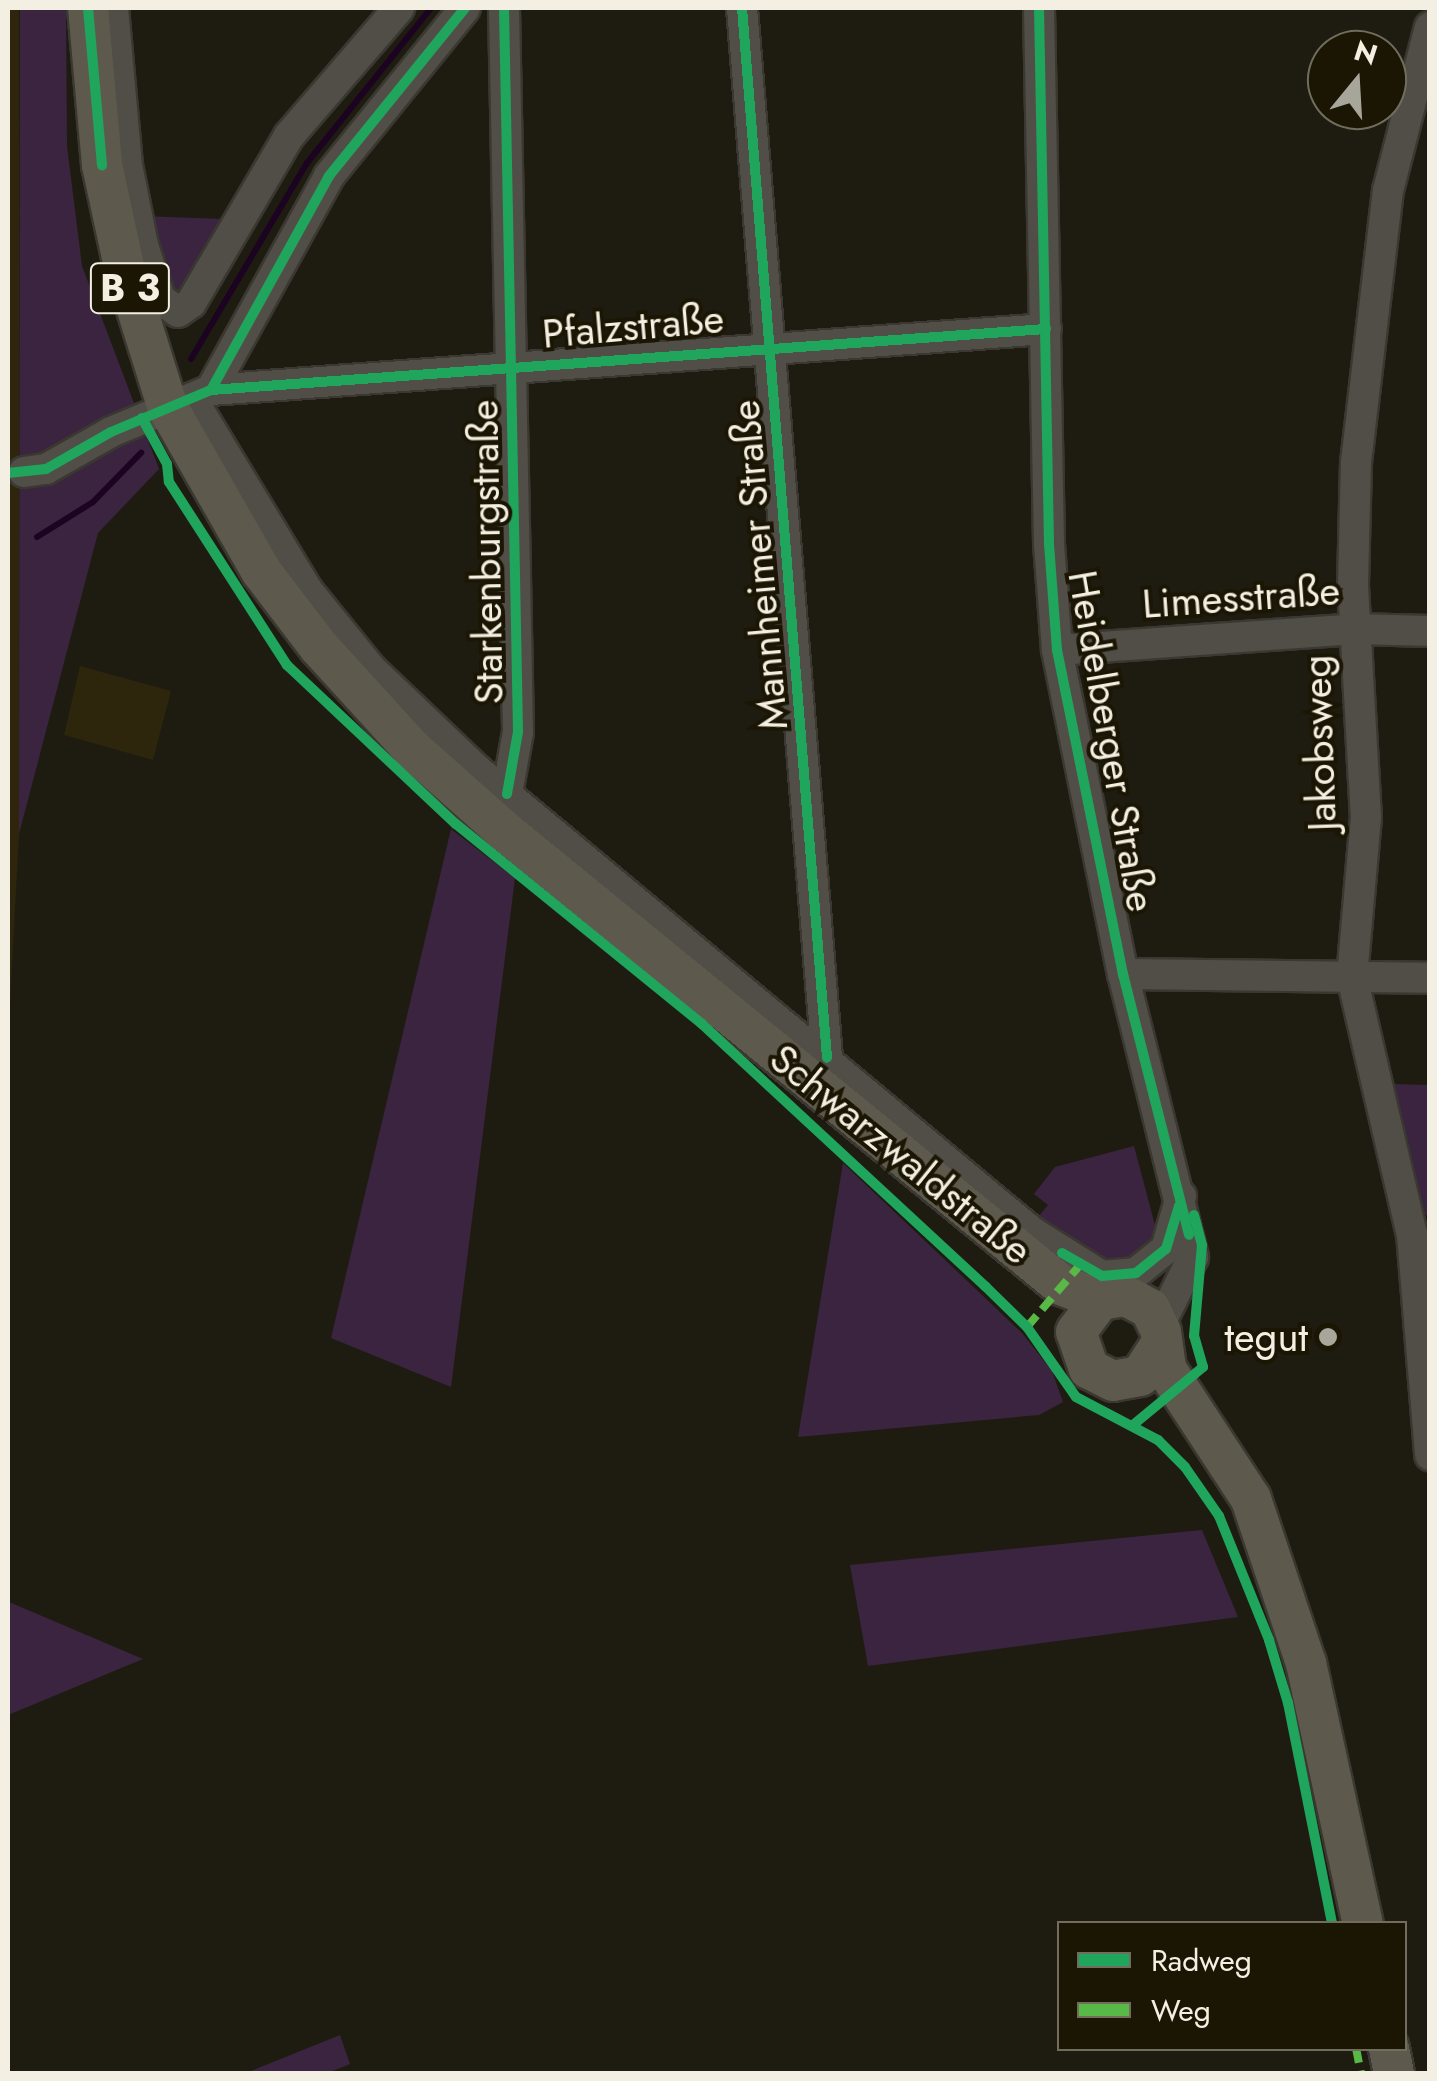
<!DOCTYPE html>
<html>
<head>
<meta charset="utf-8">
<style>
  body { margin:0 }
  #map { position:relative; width:1437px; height:2081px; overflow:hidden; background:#1e1c11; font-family:Jost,sans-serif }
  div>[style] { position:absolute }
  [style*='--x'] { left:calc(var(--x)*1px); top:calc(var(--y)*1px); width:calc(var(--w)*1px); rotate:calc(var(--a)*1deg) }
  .built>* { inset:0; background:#2d260c }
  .green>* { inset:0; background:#3b2440 }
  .stream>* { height:6px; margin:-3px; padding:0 3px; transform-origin:3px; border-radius:3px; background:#1b0321 }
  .roads { filter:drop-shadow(2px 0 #3a3831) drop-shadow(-2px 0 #3a3831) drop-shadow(0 2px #3a3831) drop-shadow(0 -2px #3a3831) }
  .minor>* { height:30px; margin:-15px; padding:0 15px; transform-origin:15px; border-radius:15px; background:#514e47 }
  .major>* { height:40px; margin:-20px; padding:0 20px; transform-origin:20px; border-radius:20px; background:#5d5a4d }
  .quiet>* { height:8px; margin-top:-4px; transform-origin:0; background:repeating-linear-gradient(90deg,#58b947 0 15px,transparent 0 23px) }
  .cycleway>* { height:10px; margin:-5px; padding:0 5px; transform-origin:5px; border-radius:5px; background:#20a55d }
  .dots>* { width:28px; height:28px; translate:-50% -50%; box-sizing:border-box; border:5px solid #1b1503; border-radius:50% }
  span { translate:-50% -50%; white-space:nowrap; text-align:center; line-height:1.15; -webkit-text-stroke:8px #1b1503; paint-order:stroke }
  .shield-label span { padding:2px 8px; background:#1b1503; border:2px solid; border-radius:8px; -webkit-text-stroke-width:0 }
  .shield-label { font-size:38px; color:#f3f0e3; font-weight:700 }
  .street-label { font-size:40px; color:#f3f0e3 }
  .poi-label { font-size:40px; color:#f3f0e3 }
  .right { translate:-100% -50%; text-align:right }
  .frame { position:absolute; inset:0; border:10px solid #f3f0e3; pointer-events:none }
  .legend { position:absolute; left:1057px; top:1921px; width:350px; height:130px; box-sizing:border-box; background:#1b1503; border:2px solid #716d5d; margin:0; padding:12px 18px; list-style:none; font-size:30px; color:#f3f0e3 }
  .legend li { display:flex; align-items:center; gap:20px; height:50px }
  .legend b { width:50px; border:2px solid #716d5d }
  .north { position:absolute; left:1307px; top:30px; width:100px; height:100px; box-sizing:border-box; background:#1b1503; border:2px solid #716d5d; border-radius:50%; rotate:18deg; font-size:28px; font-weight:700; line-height:40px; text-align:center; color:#f3f0e3 }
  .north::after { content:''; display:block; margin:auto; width:35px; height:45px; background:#a8a69a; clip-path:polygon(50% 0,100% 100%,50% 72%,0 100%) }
</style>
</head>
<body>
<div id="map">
  <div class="built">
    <div style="clip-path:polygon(8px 8px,19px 8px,19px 834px,8px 1042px)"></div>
    <div style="clip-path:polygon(80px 666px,171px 691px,153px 760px,64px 735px)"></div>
  </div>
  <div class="green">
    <div style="clip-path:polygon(20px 8px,66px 8px,67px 146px,82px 266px,159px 469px,98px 533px,19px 834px)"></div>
    <div style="clip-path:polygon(142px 216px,223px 219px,177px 298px)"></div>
    <div style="clip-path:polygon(451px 829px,515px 878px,451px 1387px,331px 1338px)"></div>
    <div style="clip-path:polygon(1393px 1084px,1429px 1085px,1429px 1218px,1422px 1211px)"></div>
    <div style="clip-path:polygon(1134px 1146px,1156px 1229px,1152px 1251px,1134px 1263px,1112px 1264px,1076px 1247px,1038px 1217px,1048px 1205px,1034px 1194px,1055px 1167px)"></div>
    <div style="clip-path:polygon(843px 1163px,1022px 1333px,1052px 1371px,1063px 1402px,1039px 1415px,798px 1437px)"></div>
    <div style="clip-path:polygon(1202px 1530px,1238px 1617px,868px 1666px,850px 1565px)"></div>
    <div style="clip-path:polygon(8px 1601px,9px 1602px,143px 1659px,8px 1715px)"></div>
    <div style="clip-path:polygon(340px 2035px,350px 2064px,328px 2073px,246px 2073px)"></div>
  </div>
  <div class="stream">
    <div style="--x:191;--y:359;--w:228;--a:-59.4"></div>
    <div style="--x:307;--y:163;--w:198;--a:-51.3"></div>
    <div style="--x:37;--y:537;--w:66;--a:-32"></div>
    <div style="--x:93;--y:502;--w:69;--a:-45.6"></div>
  </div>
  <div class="roads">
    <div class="minor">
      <div style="--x:113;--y:8;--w:158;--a:84.9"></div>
      <div style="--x:127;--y:165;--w:82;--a:78.7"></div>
      <div style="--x:143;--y:245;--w:57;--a:72.5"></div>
      <div style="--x:160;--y:299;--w:22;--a:36"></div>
      <div style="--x:178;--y:312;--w:16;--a:-35"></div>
      <div style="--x:191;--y:303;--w:194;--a:-59.6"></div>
      <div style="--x:289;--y:136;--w:169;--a:-49.3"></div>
      <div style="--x:504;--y:8;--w:724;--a:88.89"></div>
      <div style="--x:518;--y:732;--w:63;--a:100.1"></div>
      <div style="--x:742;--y:8;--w:1053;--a:85.37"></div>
      <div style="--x:1039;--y:8;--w:536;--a:88.93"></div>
      <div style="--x:1049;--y:544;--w:106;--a:85.7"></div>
      <div style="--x:1057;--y:650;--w:331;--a:78.5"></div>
      <div style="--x:1123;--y:974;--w:292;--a:76.1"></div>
      <div style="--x:1193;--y:1257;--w:77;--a:116.2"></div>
      <div style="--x:1430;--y:27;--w:168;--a:104.4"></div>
      <div style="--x:1388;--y:190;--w:274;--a:96.7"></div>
      <div style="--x:1356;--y:462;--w:124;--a:91.4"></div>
      <div style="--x:1353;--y:586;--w:231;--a:86.8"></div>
      <div style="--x:1366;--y:817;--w:161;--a:95"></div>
      <div style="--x:1352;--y:977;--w:264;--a:76.9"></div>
      <div style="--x:1412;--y:1234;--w:222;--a:85.3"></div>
      <div style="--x:211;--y:390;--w:244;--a:-61.1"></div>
      <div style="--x:329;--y:176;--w:216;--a:-51"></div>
      <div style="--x:192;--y:399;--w:224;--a:58.9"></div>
      <div style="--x:308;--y:591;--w:100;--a:51.1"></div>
      <div style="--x:371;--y:669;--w:146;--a:43.6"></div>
      <div style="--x:477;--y:770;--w:722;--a:39.78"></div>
      <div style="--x:1032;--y:1232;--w:83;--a:32.2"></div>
      <div style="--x:1102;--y:1276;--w:34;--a:-5"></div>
      <div style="--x:1136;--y:1273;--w:38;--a:-39"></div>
      <div style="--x:1166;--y:1249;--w:55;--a:-74.2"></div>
      <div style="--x:24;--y:472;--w:22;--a:-8"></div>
      <div style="--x:46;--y:469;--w:75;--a:-29.6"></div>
      <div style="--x:111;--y:432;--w:108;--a:-22.8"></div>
      <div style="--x:211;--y:390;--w:837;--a:-4.18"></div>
      <div style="--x:1057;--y:650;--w:299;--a:-4"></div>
      <div style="--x:1355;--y:629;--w:75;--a:1.5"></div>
      <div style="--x:1123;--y:974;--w:307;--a:0.7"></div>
    </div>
    <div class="major">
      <div style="--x:88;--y:8;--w:158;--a:84.9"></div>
      <div style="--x:102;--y:165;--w:108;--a:77.8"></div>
      <div style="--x:125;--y:271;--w:144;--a:72.6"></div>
      <div style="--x:168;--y:408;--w:188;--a:60.3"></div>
      <div style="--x:261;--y:571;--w:96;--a:52.7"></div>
      <div style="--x:319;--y:647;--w:139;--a:47.6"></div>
      <div style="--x:413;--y:750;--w:119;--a:41.6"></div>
      <div style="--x:502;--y:829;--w:721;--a:39.21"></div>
      <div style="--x:1061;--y:1285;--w:42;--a:21"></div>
      <div style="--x:1161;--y:1344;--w:38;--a:123"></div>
      <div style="--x:1140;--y:1376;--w:27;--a:170"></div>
      <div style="--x:1113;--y:1381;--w:27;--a:-153"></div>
      <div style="--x:1089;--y:1369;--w:39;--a:-109"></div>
      <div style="--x:1076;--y:1332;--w:40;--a:-53"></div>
      <div style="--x:1100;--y:1300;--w:26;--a:-9"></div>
      <div style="--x:1126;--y:1296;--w:27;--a:28"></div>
      <div style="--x:1150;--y:1309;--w:25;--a:64"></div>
      <div style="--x:1161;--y:1332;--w:37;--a:82"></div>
      <div style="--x:1166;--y:1369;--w:155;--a:56.8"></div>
      <div style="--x:1251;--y:1499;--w:173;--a:71.5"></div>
      <div style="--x:1306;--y:1663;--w:267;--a:77.7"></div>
      <div style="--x:1389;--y:2048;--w:26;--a:79"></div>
    </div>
  </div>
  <div class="quiet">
    <div style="--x:1027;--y:1327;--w:82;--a:-49.5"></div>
    <div style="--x:1356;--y:2048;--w:26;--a:79"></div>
  </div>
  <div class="cycleway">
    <div style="--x:88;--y:8;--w:158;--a:84.9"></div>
    <div style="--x:504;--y:8;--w:724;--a:88.89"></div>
    <div style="--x:518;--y:732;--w:63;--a:100.1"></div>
    <div style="--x:742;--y:8;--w:1053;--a:85.37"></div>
    <div style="--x:1039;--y:8;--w:536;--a:88.93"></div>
    <div style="--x:1049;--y:544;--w:106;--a:85.7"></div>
    <div style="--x:1057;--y:650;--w:331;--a:78.5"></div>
    <div style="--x:1123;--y:974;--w:269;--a:75.8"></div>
    <div style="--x:211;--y:390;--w:244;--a:-61.1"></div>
    <div style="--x:329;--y:176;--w:216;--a:-51"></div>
    <div style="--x:142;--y:418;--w:52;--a:61.5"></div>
    <div style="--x:167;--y:464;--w:18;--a:84"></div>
    <div style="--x:169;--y:482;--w:218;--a:57.2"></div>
    <div style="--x:287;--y:665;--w:232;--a:43.3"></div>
    <div style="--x:456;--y:824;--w:317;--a:39.1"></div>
    <div style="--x:702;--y:1024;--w:386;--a:42.8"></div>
    <div style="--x:985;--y:1286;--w:59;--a:44.3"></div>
    <div style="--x:1027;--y:1327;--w:85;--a:55"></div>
    <div style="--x:1076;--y:1397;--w:93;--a:27.7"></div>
    <div style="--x:1158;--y:1440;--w:38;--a:45"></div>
    <div style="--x:1185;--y:1467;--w:60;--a:55.2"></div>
    <div style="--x:1219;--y:1516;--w:134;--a:68"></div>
    <div style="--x:1269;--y:1640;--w:66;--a:73.2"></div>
    <div style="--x:1288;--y:1703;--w:225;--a:78.7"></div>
    <div style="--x:8;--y:473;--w:38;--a:-6"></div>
    <div style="--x:46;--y:469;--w:75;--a:-29.6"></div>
    <div style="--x:111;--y:432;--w:108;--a:-22.8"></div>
    <div style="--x:211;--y:390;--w:837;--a:-4.18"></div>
    <div style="--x:1062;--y:1253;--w:46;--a:29.9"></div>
    <div style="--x:1102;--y:1276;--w:34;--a:-5"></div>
    <div style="--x:1136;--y:1273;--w:38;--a:-39"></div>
    <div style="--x:1166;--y:1249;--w:45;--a:-73.2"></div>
    <div style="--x:1133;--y:1425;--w:91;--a:-39.6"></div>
    <div style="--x:1203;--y:1367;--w:32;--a:-106"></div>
    <div style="--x:1194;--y:1336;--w:91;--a:-85"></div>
    <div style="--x:1202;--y:1245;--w:31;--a:-105"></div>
  </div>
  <div class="dots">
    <div style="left:1328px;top:1337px;background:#a8a69a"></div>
  </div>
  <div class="shield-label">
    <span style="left:130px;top:288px">B 3</span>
  </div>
  <div class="street-label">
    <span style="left:633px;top:326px;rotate:-5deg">Pfalzstraße</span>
    <span style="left:486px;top:552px;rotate:-91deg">Starkenburgstraße</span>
    <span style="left:759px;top:565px;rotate:-95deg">Mannheimer Straße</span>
    <span style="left:1241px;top:597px;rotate:-4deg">Limesstraße</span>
    <span style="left:1112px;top:741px;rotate:80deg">Heidelberger Straße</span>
    <span style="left:1319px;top:743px;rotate:-92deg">Jakobsweg</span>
    <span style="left:901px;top:1154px;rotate:39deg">Schwarzwaldstraße</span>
  </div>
  <div class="poi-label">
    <span class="right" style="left:1308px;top:1337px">tegut</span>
  </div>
  <div class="frame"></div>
  <ul class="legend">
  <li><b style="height:12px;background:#20a55d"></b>Radweg</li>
  <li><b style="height:12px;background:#58b947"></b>Weg</li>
  </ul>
  <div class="north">N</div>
</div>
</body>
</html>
